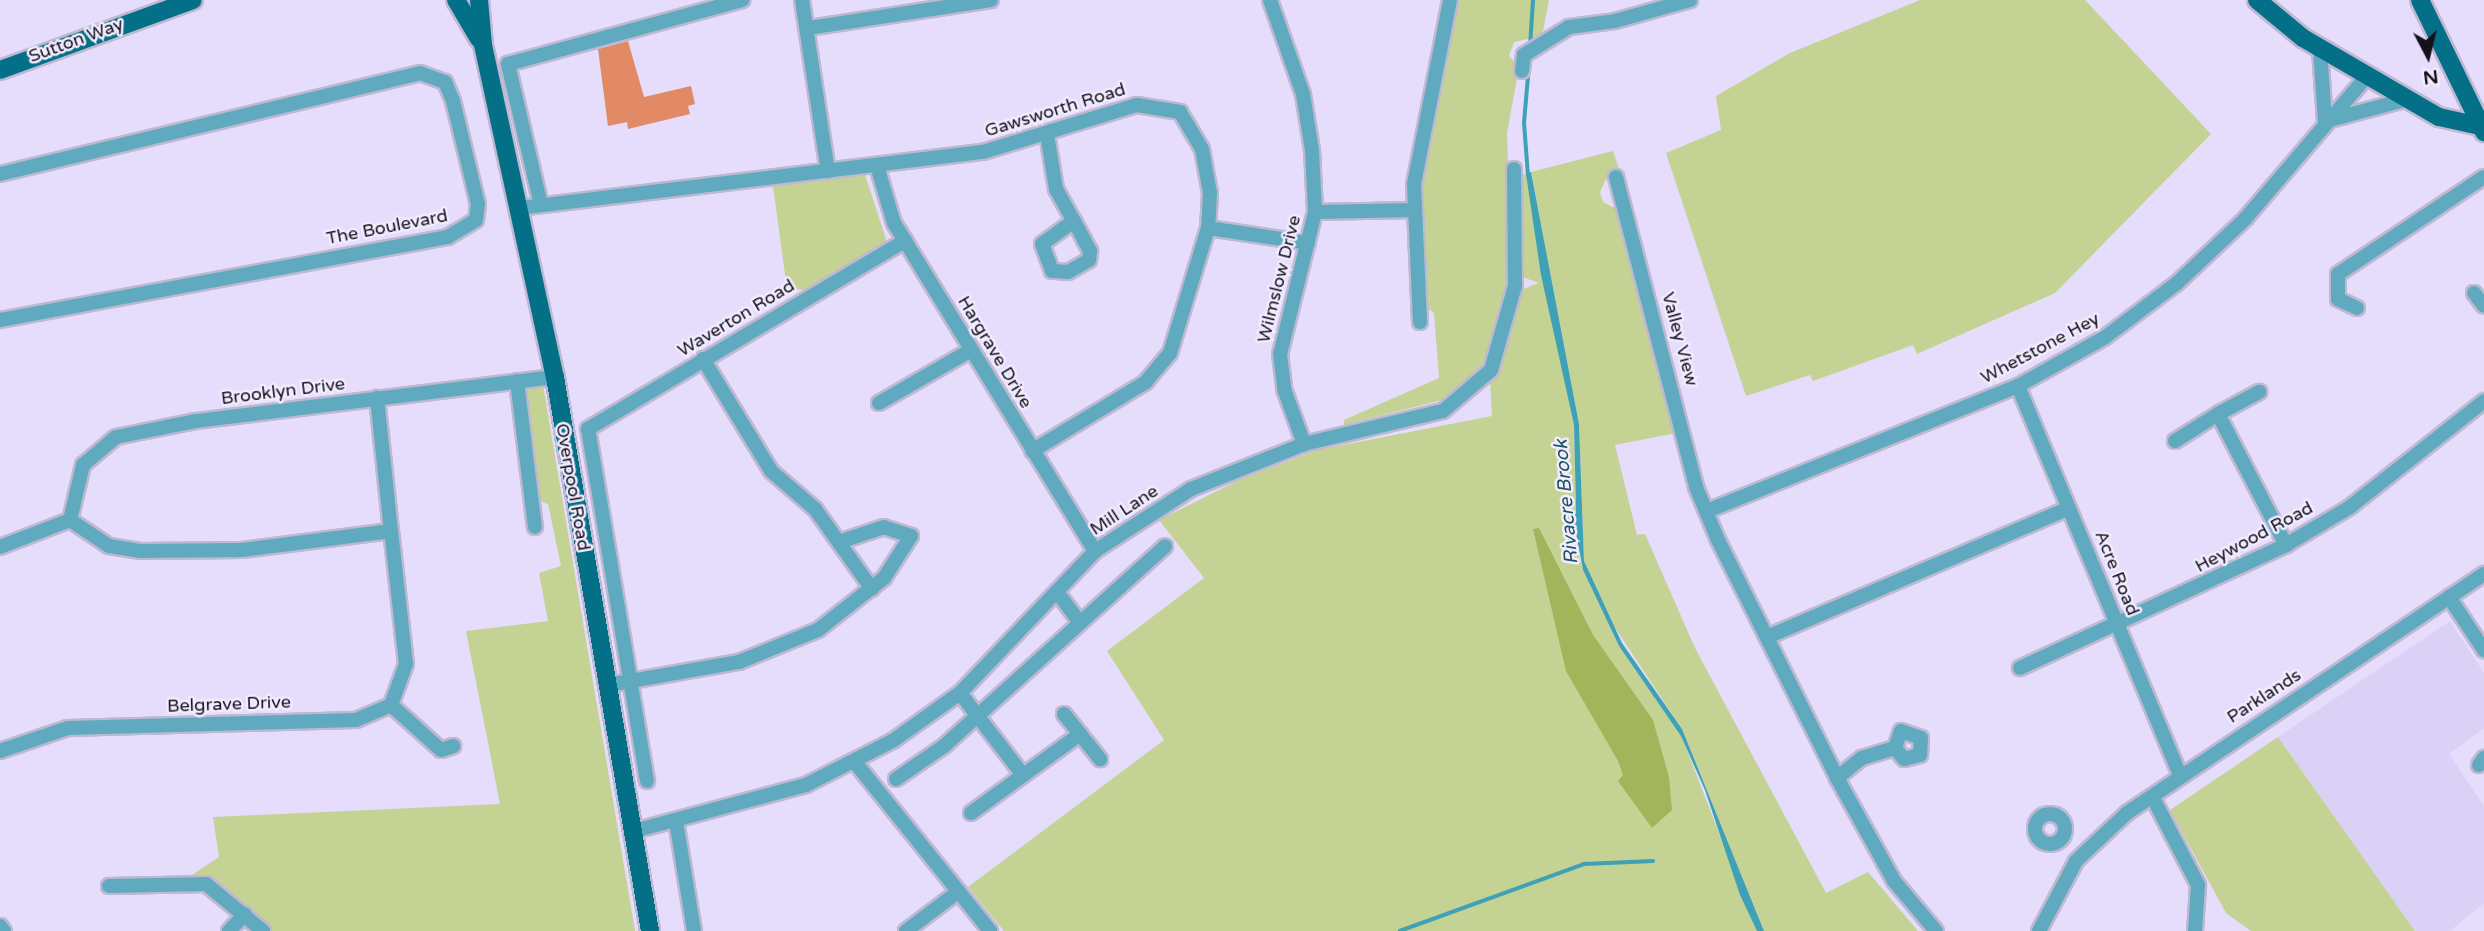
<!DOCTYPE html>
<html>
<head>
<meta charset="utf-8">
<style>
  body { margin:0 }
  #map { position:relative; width:2484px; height:931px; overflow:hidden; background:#e5ddfb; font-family:"Varela Round",sans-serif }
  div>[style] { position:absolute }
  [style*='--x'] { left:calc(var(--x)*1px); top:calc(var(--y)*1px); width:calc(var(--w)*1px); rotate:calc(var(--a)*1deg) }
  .built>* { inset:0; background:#dbd1f7 }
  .green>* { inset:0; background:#c4d393 }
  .forest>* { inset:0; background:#a3b55b }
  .water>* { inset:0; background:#3fa1b6 }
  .stream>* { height:3.5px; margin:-1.75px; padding:0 1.75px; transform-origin:1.75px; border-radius:1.75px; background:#3fa1b6 }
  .building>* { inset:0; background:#e18a65 }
  .roads { filter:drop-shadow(2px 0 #bfb8d3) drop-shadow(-2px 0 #bfb8d3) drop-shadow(0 2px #bfb8d3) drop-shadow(0 -2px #bfb8d3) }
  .minor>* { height:14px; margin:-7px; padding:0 7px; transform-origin:7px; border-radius:7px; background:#60aac0 }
  .minor>.ring { margin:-7px; padding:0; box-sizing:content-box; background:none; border:14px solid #60aac0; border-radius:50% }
  .major>* { height:18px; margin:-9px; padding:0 9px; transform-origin:9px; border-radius:9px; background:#037088 }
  span { translate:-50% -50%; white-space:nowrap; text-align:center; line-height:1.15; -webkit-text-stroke:5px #f1ecff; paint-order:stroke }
  .street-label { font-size:18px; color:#14111b }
  .water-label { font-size:19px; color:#1c535f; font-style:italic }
  .north { position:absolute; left:2393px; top:21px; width:70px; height:70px; -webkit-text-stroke:5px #f1ecff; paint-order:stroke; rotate:173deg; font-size:19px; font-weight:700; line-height:28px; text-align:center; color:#14111b }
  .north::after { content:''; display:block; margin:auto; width:24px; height:32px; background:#14111b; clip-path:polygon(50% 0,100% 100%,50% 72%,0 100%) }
</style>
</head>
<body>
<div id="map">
  <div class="built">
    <div style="clip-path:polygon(2450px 621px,2484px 673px,2484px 728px,2449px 754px,2484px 806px,2484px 903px,2450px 931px,2415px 931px,2278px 737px)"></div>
  </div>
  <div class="green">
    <div style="clip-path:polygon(1455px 0,1549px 0,1542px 36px,1514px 42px,1509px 56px,1519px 67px,1507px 133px,1512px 279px,1480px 373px,1458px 396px,1344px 425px,1344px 420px,1439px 378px,1434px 313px,1424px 305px,1420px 183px)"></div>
    <div style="clip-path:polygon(1920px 0,2085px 0,2211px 134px,2055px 293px,1917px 354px,1913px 345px,1813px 381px,1810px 375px,1746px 396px,1666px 153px,1721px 130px,1716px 96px,1790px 53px)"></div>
    <div style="clip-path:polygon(1613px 151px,1619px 169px,1608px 175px,1600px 192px,1603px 202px,1617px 209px,1676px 433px,1615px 445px,1637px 535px,1645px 534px,1695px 648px,1826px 893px,1868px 872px,1918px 931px,1764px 931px,1682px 729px,1602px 608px,1584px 561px,1579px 424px,1531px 172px)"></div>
    <div style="clip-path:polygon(1526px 174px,1574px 425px,1576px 510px,1574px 520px,1568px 519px,1583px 570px,1619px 646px,1681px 735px,1757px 931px,1004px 931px,968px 887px,1164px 740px,1107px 651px,1204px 578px,1159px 520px,1239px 480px,1317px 450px,1492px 416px,1490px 379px,1513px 307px,1521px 290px,1539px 283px,1523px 277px,1517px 176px)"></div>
    <div style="clip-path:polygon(865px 175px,887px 242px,806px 290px,787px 289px,773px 186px)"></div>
    <div style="clip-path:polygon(542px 379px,635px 931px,269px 931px,229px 891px,192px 875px,219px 857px,213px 817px,500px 804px,466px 631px,548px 621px,539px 573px,561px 566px,548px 504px,534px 499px,519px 382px)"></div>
    <div style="clip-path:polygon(2278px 737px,2415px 931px,2251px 931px,2226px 913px,2170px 810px)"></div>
  </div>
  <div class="forest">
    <div style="clip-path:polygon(1539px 528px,1593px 635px,1653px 720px,1669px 777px,1672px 810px,1652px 828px,1618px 781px,1623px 775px,1618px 761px,1566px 671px,1533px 529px)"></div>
  </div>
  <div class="water">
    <div style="clip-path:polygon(1531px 172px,1579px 424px,1584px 561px,1622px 643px,1682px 729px,1764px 931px,1757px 931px,1740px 895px,1705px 790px,1681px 736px,1619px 646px,1583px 570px,1575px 528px,1568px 519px,1574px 520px,1576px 510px,1574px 425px,1541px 275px,1526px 174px)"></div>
  </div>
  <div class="stream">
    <div style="--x:1530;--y:47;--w:47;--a:-86.3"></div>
    <div style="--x:1528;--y:176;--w:53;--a:-94.3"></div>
    <div style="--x:1524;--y:123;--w:58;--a:-85.1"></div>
    <div style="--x:1400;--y:931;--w:196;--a:-20"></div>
    <div style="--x:1584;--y:864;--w:69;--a:-2.5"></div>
  </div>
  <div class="building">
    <div style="clip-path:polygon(628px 41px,644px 97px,691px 86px,695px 104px,688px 106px,690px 114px,628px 129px,627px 122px,608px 126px,598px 49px)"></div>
  </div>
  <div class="roads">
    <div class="minor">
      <div style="--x:802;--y:0;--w:173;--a:81.4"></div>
      <div style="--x:1270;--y:0;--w:100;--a:70.7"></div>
      <div style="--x:1303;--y:94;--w:57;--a:80.9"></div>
      <div style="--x:1312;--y:150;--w:62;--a:87.2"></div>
      <div style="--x:1315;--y:212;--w:146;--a:103.8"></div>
      <div style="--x:1280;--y:354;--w:35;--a:83"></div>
      <div style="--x:1284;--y:389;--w:59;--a:70"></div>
      <div style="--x:808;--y:28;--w:185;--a:-8.7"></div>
      <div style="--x:2320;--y:49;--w:73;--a:86.1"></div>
      <div style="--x:1522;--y:71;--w:16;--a:-83"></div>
      <div style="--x:1524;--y:55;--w:53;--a:-31.9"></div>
      <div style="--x:1569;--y:27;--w:46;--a:-7.4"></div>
      <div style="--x:1615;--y:21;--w:78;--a:-15.6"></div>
      <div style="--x:2326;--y:121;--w:85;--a:-15"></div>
      <div style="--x:1047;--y:134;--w:56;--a:80.7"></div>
      <div style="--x:1056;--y:189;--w:37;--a:61"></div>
      <div style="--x:1074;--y:221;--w:21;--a:62"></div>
      <div style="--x:1084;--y:240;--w:13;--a:61"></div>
      <div style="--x:1090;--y:251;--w:9;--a:96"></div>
      <div style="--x:1089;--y:260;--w:24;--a:150"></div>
      <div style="--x:1068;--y:272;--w:16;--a:-176"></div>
      <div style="--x:1052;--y:271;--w:29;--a:-110"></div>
      <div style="--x:1042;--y:244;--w:39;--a:-36"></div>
      <div style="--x:877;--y:166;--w:59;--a:73.4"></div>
      <div style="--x:894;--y:223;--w:385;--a:58.5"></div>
      <div style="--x:0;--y:174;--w:432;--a:-13.5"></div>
      <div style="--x:420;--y:73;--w:27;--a:20"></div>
      <div style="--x:445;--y:82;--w:21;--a:67"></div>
      <div style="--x:453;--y:101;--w:106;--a:76.4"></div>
      <div style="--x:478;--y:204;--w:16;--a:97"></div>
      <div style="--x:476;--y:220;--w:33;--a:149"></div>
      <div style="--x:448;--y:237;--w:456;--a:169.5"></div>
      <div style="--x:1616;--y:177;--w:320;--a:75.5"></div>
      <div style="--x:1696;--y:487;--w:57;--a:67.5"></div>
      <div style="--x:1718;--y:540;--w:266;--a:63.4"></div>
      <div style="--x:1837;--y:778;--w:118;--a:61"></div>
      <div style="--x:1894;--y:881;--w:65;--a:50"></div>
      <div style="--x:541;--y:205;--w:145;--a:-103.2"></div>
      <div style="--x:508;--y:64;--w:243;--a:-15.3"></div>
      <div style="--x:519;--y:208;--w:467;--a:-6.9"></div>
      <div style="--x:983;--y:152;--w:161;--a:-17"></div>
      <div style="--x:1137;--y:105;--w:44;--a:9.2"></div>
      <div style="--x:1180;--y:112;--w:43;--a:59.3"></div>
      <div style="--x:1202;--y:149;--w:45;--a:79.7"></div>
      <div style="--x:1210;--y:193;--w:35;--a:93"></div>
      <div style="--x:1208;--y:228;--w:131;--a:106.9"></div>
      <div style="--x:1170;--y:353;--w:38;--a:130"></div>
      <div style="--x:1146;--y:382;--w:133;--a:148.8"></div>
      <div style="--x:1315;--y:212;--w:100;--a:-1.1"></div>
      <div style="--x:1208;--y:228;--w:101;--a:8.5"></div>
      <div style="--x:2474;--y:293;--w:16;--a:52"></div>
      <div style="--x:2357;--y:308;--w:21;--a:-155"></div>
      <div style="--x:2338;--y:299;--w:25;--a:-90"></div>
      <div style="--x:2338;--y:274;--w:175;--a:-33.6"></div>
      <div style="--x:1420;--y:322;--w:138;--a:-92.5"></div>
      <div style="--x:1414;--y:184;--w:187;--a:-78.9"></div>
      <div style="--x:703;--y:359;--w:131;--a:58.7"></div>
      <div style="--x:771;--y:471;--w:58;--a:40.8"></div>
      <div style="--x:815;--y:509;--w:98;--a:54.5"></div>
      <div style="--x:517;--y:381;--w:147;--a:83"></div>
      <div style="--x:2018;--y:386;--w:421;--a:67.4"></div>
      <div style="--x:879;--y:403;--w:106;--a:-29.9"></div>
      <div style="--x:2218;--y:414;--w:47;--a:-28.2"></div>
      <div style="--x:2175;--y:441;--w:51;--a:-32.1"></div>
      <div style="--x:2218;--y:414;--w:148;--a:62.6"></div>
      <div style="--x:1707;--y:511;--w:335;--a:-21.9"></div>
      <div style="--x:2018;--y:386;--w:98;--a:-29.2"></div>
      <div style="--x:2104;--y:338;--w:90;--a:-36.9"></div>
      <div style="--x:2176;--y:284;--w:95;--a:-43.3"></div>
      <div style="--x:2245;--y:219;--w:188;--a:-49.5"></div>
      <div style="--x:70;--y:520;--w:57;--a:-76.7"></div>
      <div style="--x:83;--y:465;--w:43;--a:-40.3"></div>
      <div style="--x:116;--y:437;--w:82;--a:-11.3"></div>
      <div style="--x:196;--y:421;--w:362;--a:-7"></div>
      <div style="--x:0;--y:547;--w:75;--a:-21.1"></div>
      <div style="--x:70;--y:520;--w:47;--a:33.7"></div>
      <div style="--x:109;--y:546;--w:31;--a:9"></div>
      <div style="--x:140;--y:551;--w:102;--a:-0.6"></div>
      <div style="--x:242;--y:550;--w:150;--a:-7.3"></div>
      <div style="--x:391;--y:531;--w:134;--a:-96"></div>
      <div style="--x:1057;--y:592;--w:38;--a:53"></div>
      <div style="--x:2449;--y:597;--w:64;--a:56.6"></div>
      <div style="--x:1767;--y:637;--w:328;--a:-23.1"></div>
      <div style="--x:2020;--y:668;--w:293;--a:-24.8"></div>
      <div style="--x:2286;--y:545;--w:74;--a:-30.7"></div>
      <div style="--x:2350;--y:507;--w:171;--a:-38.3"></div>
      <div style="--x:608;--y:685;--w:133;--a:-10"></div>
      <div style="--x:739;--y:662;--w:85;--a:-22.1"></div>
      <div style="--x:818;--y:630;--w:84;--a:-38.2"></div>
      <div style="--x:884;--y:578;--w:50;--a:-57.3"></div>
      <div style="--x:911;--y:536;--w:28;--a:-162"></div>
      <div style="--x:884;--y:527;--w:47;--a:161.6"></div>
      <div style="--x:960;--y:693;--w:103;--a:52.5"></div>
      <div style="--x:391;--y:705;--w:44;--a:-69.9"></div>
      <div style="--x:406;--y:664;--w:134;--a:-96.4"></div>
      <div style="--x:1064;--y:714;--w:58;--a:51.3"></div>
      <div style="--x:0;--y:751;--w:72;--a:-18.7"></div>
      <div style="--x:68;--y:728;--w:288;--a:-1.6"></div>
      <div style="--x:356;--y:720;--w:38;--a:-23"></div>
      <div style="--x:391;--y:705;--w:67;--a:42"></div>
      <div style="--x:441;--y:750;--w:13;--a:-18"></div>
      <div style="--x:854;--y:761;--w:218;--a:51.3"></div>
      <div style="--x:2479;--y:765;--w:9;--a:-54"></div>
      <div style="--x:1837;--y:778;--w:32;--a:-39"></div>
      <div style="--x:1862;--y:758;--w:34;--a:-17"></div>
      <div style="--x:1895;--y:748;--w:18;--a:-71"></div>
      <div style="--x:1901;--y:731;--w:21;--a:19"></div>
      <div style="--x:1921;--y:738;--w:17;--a:93"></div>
      <div style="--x:1920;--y:755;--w:16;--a:166"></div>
      <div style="--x:1904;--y:759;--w:14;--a:-129"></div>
      <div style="--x:896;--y:779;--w:58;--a:-34.5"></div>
      <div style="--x:944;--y:746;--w:298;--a:-42.1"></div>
      <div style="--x:647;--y:781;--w:357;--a:-99.5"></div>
      <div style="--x:588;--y:429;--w:369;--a:-30.7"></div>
      <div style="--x:2154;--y:800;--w:96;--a:62.6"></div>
      <div style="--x:2198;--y:885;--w:46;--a:93.7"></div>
      <div style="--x:971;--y:813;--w:135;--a:-35.9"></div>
      <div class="ring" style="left:2035px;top:814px;width:16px;height:16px"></div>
      <div style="--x:676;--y:821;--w:111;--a:80.7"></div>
      <div style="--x:634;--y:831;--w:178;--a:-15"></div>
      <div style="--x:806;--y:785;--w:99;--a:-27.1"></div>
      <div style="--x:894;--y:740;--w:81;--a:-35.5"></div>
      <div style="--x:960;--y:693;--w:196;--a:-46.4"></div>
      <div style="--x:1095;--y:551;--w:114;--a:-32.9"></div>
      <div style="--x:1191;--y:489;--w:122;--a:-21.7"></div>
      <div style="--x:1304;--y:444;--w:143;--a:-13.4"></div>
      <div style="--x:1443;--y:411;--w:63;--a:-40.5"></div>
      <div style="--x:1491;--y:370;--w:87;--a:-74.1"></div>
      <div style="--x:1515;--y:286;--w:117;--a:-90.5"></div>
      <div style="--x:109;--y:886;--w:97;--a:-1.2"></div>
      <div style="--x:206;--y:884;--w:74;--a:39.5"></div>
      <div style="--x:0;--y:926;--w:6;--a:51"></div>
      <div style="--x:229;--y:931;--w:23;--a:-47"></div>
      <div style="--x:906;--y:931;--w:66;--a:-37"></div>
      <div style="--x:2039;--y:931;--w:79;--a:-62.1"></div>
      <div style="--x:2076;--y:861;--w:70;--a:-43.3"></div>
      <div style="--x:2127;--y:813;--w:430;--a:-33.8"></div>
    </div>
    <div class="major">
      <div style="--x:456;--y:0;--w:45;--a:59.5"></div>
      <div style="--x:479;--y:0;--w:45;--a:84.9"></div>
      <div style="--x:483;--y:45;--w:340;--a:77.8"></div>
      <div style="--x:555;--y:377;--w:562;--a:80.27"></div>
      <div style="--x:2257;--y:0;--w:60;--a:39.6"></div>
      <div style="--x:2303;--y:38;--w:157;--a:30.2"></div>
      <div style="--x:2439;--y:117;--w:42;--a:12.4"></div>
      <div style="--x:2420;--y:0;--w:147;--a:64.1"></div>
      <div style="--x:0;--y:70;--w:205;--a:-19.9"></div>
    </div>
  </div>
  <div class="street-label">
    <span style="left:76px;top:40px;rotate:-20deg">Sutton Way</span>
    <span style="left:1055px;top:110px;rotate:-17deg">Gawsworth Road</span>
    <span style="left:387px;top:227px;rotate:-11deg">The Boulevard</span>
    <span style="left:1279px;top:279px;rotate:-76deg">Wilmslow Drive</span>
    <span style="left:736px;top:318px;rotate:-31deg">Waverton Road</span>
    <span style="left:1680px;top:339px;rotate:75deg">Valley View</span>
    <span style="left:2040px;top:348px;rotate:-28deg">Whetstone Hey</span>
    <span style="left:995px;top:352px;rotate:59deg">Hargrave Drive</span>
    <span style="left:283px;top:391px;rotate:-7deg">Brooklyn Drive</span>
    <span style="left:573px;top:487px;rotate:80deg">Overpool Road</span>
    <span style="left:1124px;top:510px;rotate:-33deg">Mill Lane</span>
    <span style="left:2254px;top:537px;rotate:-28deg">Heywood Road</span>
    <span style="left:2117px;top:573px;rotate:68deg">Acre Road</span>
    <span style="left:2264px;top:696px;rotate:-33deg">Parklands</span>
    <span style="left:229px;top:704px;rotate:-2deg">Belgrave Drive</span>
  </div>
  <div class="water-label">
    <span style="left:1567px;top:502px;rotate:-95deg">Rivacre Brook</span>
  </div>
  <div class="north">N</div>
</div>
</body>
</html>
